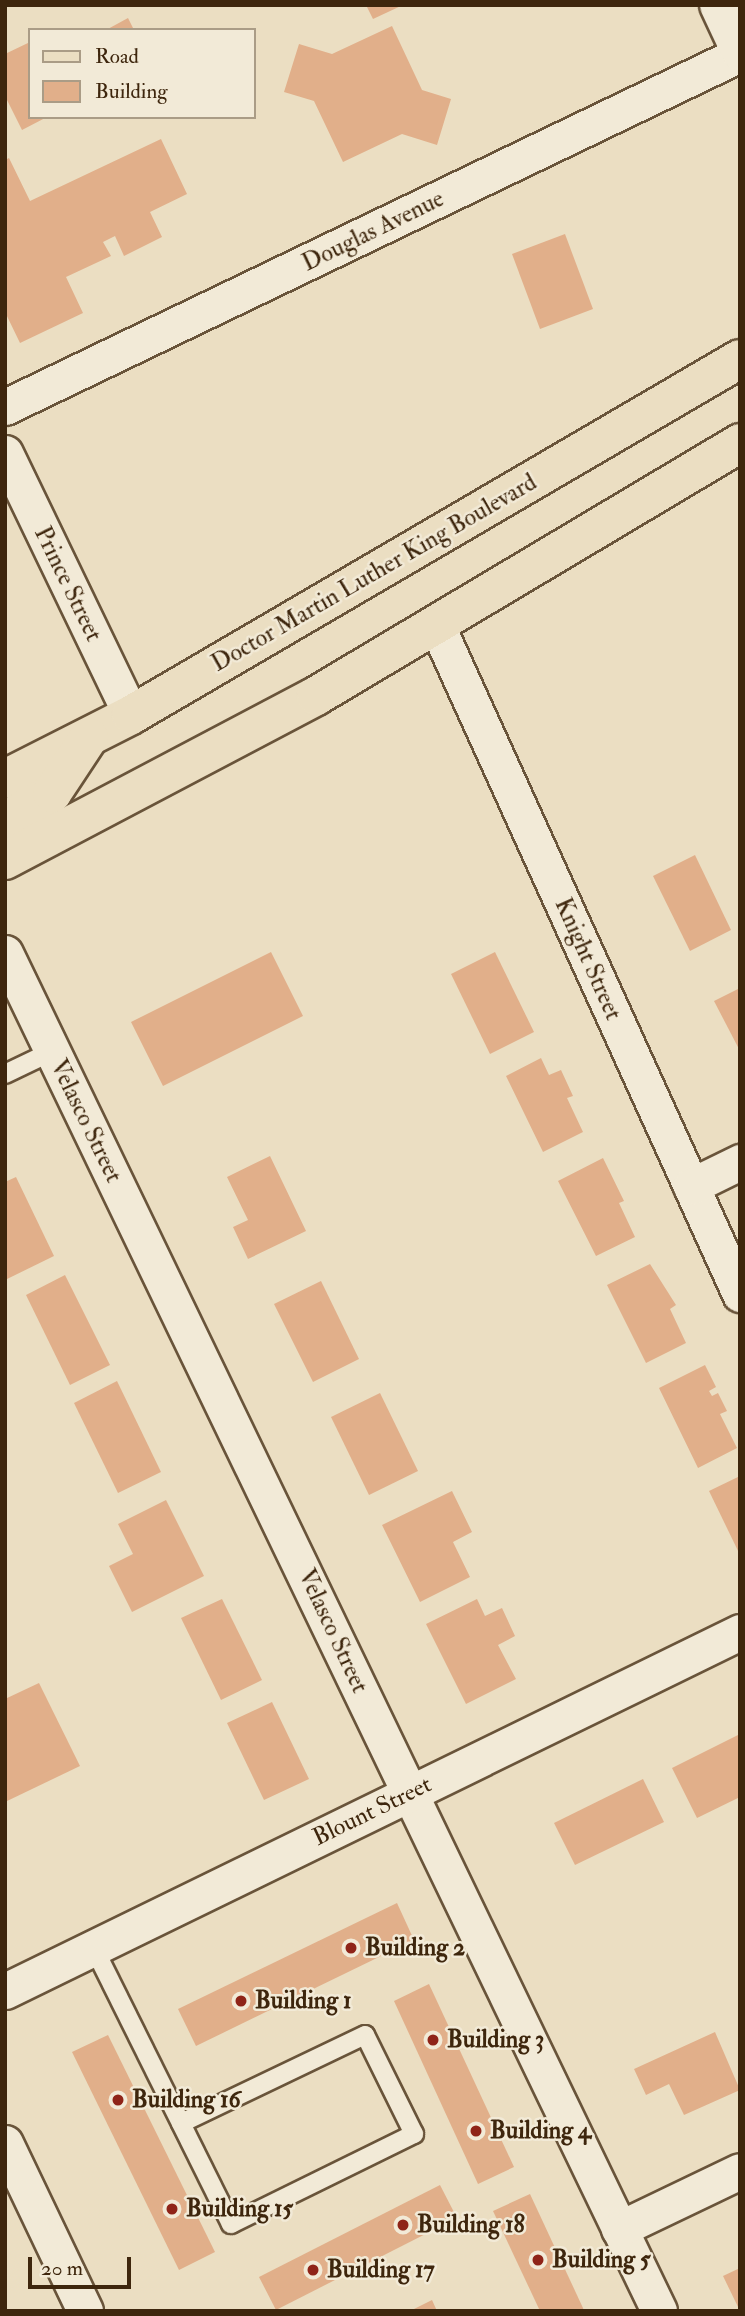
<!DOCTYPE html>
<html>
<head>
<meta charset="utf-8">
<style>
  body { margin:0 }
  #map { position:relative; width:745px; height:2316px; overflow:hidden; background:#ebdec2; font-family:"IM FELL Double Pica",serif }
  div>[style] { position:absolute }
  [style*='--x'] { left:calc(var(--x)*1px); top:calc(var(--y)*1px); width:calc(var(--w)*1px); rotate:calc(var(--a)*1deg) }
  .building>* { inset:0; background:#e1af8a }
  .roads { filter:drop-shadow(2px 0 #69543a) drop-shadow(-2px 0 #69543a) drop-shadow(0 2px #69543a) drop-shadow(0 -2px #69543a) }
  .service>* { height:18px; margin:-9px; padding:0 9px; transform-origin:9px; border-radius:9px; background:#f2ead7 }
  .minor>* { height:35px; margin:-17.5px; padding:0 17.5px; transform-origin:17.5px; border-radius:17.5px; background:#f2ead7 }
  .tertiary>* { height:38px; margin:-19px; padding:0 19px; transform-origin:19px; border-radius:19px; background:#f2ead7 }
  .primary>* { height:38px; margin:-19px; padding:0 19px; transform-origin:19px; border-radius:19px; background:#ebdec2 }
  .dots>* { width:19px; height:19px; translate:-50% -50%; box-sizing:border-box; border:4px solid #f2ead7; border-radius:50% }
  span { translate:-50% -50%; white-space:nowrap; text-align:center; line-height:1.15; -webkit-text-stroke:5px #f2ead7; paint-order:stroke }
  .street-label { font-size:24px; color:#3e260d }
  .poi-label { font-size:24px; color:#3e260d; font-weight:700 }
  .left { translate:0 -50%; text-align:left }
  .frame { position:absolute; inset:0; border:7px solid #3e260d; pointer-events:none }
  .legend { position:absolute; left:28px; top:28px; width:228px; height:91px; box-sizing:border-box; background:#f2ead7; border:2px solid #aa9c86; margin:0; padding:9px 12px; list-style:none; font-size:21px; color:#3e260d }
  .legend li { display:flex; align-items:center; gap:14px; height:35px }
  .legend b { width:35px; border:2px solid #aa9c86 }
  .scale { position:absolute; left:28px; top:2257px; width:103px; height:32px; box-sizing:border-box; border:4px solid #3e260d; border-top:0; padding-left:9px; font-size:21px; line-height:24px; white-space:nowrap; color:#3e260d; -webkit-text-stroke:5px #f2ead7; paint-order:stroke }
</style>
</head>
<body>
<div id="map">
  <div class="building">
    <div style="clip-path:polygon(366px 5px,403px 5px,373px 19px)"></div>
    <div style="clip-path:polygon(128px 18px,134px 30px,106px 30px)"></div>
    <div style="clip-path:polygon(392px 26px,422px 90px,451px 99px,437px 145px,402px 134px,343px 162px,314px 101px,284px 92px,299px 44px,332px 54px)"></div>
    <div style="clip-path:polygon(30px 42px,30px 117px,47px 117px,22px 130px,5px 96px,5px 54px)"></div>
    <div style="clip-path:polygon(161px 139px,187px 194px,150px 212px,162px 237px,124px 256px,115px 236px,103px 242px,111px 256px,66px 277px,83px 313px,20px 343px,5px 312px,5px 160px,9px 158px,30px 201px)"></div>
    <div style="clip-path:polygon(565px 234px,593px 309px,540px 329px,512px 254px)"></div>
    <div style="clip-path:polygon(695px 855px,731px 930px,690px 951px,653px 876px)"></div>
    <div style="clip-path:polygon(271px 952px,303px 1016px,163px 1086px,131px 1022px)"></div>
    <div style="clip-path:polygon(495px 952px,534px 1032px,490px 1054px,451px 974px)"></div>
    <div style="clip-path:polygon(740px 988px,740px 1051px,714px 1001px)"></div>
    <div style="clip-path:polygon(541px 1058px,549px 1075px,561px 1070px,573px 1096px,567px 1098px,583px 1132px,543px 1152px,506px 1076px)"></div>
    <div style="clip-path:polygon(270px 1156px,306px 1231px,248px 1259px,233px 1227px,248px 1220px,227px 1177px)"></div>
    <div style="clip-path:polygon(603px 1158px,624px 1201px,619px 1203px,635px 1237px,596px 1256px,558px 1181px)"></div>
    <div style="clip-path:polygon(16px 1177px,54px 1256px,5px 1280px,5px 1182px)"></div>
    <div style="clip-path:polygon(650px 1264px,676px 1305px,670px 1309px,686px 1343px,646px 1363px,607px 1285px)"></div>
    <div style="clip-path:polygon(65px 1275px,110px 1365px,70px 1385px,26px 1295px)"></div>
    <div style="clip-path:polygon(321px 1281px,359px 1359px,313px 1382px,274px 1304px)"></div>
    <div style="clip-path:polygon(705px 1365px,716px 1387px,709px 1391px,712px 1396px,718px 1393px,727px 1411px,720px 1414px,737px 1448px,698px 1468px,659px 1388px)"></div>
    <div style="clip-path:polygon(117px 1381px,161px 1472px,118px 1493px,74px 1403px)"></div>
    <div style="clip-path:polygon(380px 1393px,418px 1471px,369px 1495px,331px 1417px)"></div>
    <div style="clip-path:polygon(740px 1476px,740px 1555px,709px 1491px)"></div>
    <div style="clip-path:polygon(452px 1491px,472px 1532px,453px 1542px,470px 1577px,420px 1602px,382px 1525px)"></div>
    <div style="clip-path:polygon(166px 1500px,204px 1576px,132px 1612px,109px 1566px,133px 1554px,118px 1524px)"></div>
    <div style="clip-path:polygon(222px 1599px,262px 1680px,221px 1700px,181px 1618px)"></div>
    <div style="clip-path:polygon(477px 1599px,485px 1616px,502px 1608px,515px 1636px,498px 1645px,516px 1679px,466px 1704px,426px 1624px)"></div>
    <div style="clip-path:polygon(39px 1683px,80px 1766px,5px 1802px,5px 1699px)"></div>
    <div style="clip-path:polygon(272px 1702px,309px 1779px,264px 1800px,227px 1723px)"></div>
    <div style="clip-path:polygon(740px 1734px,740px 1797px,697px 1818px,672px 1768px)"></div>
    <div style="clip-path:polygon(643px 1779px,664px 1822px,575px 1865px,554px 1823px)"></div>
    <div style="clip-path:polygon(397px 1903px,414px 1940px,196px 2046px,178px 2009px)"></div>
    <div style="clip-path:polygon(429px 1984px,514px 2167px,478px 2184px,394px 2001px)"></div>
    <div style="clip-path:polygon(715px 2032px,740px 2090px,684px 2115px,669px 2084px,646px 2095px,634px 2069px)"></div>
    <div style="clip-path:polygon(108px 2035px,215px 2252px,179px 2270px,72px 2052px)"></div>
    <div style="clip-path:polygon(440px 2185px,457px 2218px,276px 2310px,259px 2277px)"></div>
    <div style="clip-path:polygon(530px 2194px,583px 2308px,584px 2311px,540px 2311px,493px 2211px)"></div>
    <div style="clip-path:polygon(740px 2268px,740px 2311px,723px 2276px)"></div>
    <div style="clip-path:polygon(432px 2300px,437px 2311px,410px 2311px)"></div>
  </div>
  <div class="roads">
    <div class="service">
      <div style="--x:5;--y:1074;--w:53;--a:-25.6"></div>
      <div style="--x:94;--y:1948;--w:308;--a:63.6"></div>
      <div style="--x:231;--y:2224;--w:204;--a:-26.2"></div>
      <div style="--x:414;--y:2134;--w:110;--a:-116.3"></div>
      <div style="--x:365;--y:2035;--w:204;--a:154.4"></div>
    </div>
    <div class="minor">
      <div style="--x:5;--y:407;--w:815;--a:-25.65"></div>
      <div style="--x:5;--y:453;--w:291;--a:64.3"></div>
      <div style="--x:436;--y:624;--w:736;--a:65.59"></div>
      <div style="--x:5;--y:953;--w:1507;--a:64.28"></div>
      <div style="--x:691;--y:1186;--w:55;--a:-26.1"></div>
      <div style="--x:5;--y:1991;--w:818;--a:-26.03"></div>
      <div style="--x:5;--y:2143;--w:186;--a:64.5"></div>
      <div style="--x:619;--y:2229;--w:134;--a:-25.6"></div>
    </div>
    <div class="tertiary">
      <div style="--x:719;--y:5;--w:50;--a:65"></div>
    </div>
    <div class="primary">
      <div style="--x:5;--y:779;--w:141;--a:-26.9"></div>
      <div style="--x:131;--y:715;--w:705;--a:-30.31"></div>
      <div style="--x:5;--y:821;--w:55;--a:-30.8"></div>
      <div style="--x:52;--y:793;--w:67;--a:-56.5"></div>
      <div style="--x:5;--y:860;--w:352;--a:-27.8"></div>
      <div style="--x:316;--y:696;--w:494;--a:-30.8"></div>
    </div>
  </div>
  <div class="dots">
    <div style="left:351px;top:1948px;background:#8f2418"></div>
    <div style="left:241px;top:2001px;background:#8f2418"></div>
    <div style="left:433px;top:2040px;background:#8f2418"></div>
    <div style="left:118px;top:2100px;background:#8f2418"></div>
    <div style="left:476px;top:2131px;background:#8f2418"></div>
    <div style="left:172px;top:2209px;background:#8f2418"></div>
    <div style="left:403px;top:2225px;background:#8f2418"></div>
    <div style="left:538px;top:2260px;background:#8f2418"></div>
    <div style="left:313px;top:2270px;background:#8f2418"></div>
  </div>
  <div class="street-label">
    <span style="left:373px;top:231px;rotate:-26deg">Douglas Avenue</span>
    <span style="left:374px;top:573px;rotate:-30deg">Doctor Martin Luther King Boulevard</span>
    <span style="left:68px;top:584px;rotate:64deg">Prince Street</span>
    <span style="left:588px;top:959px;rotate:66deg">Knight Street</span>
    <span style="left:86px;top:1121px;rotate:64deg">Velasco Street</span>
    <span style="left:333px;top:1631px;rotate:65deg">Velasco Street</span>
    <span style="left:372px;top:1811px;rotate:-26deg">Blount Street</span>
  </div>
  <div class="poi-label">
    <span class="left" style="left:365px;top:1948px">Building 2</span>
    <span class="left" style="left:255px;top:2001px">Building 1</span>
    <span class="left" style="left:447px;top:2040px">Building 3</span>
    <span class="left" style="left:132px;top:2100px">Building 16</span>
    <span class="left" style="left:490px;top:2131px">Building 4</span>
    <span class="left" style="left:186px;top:2209px">Building 15</span>
    <span class="left" style="left:417px;top:2225px">Building 18</span>
    <span class="left" style="left:552px;top:2260px">Building 5</span>
    <span class="left" style="left:327px;top:2270px">Building 17</span>
  </div>
  <div class="frame"></div>
  <ul class="legend">
  <li><b style="height:9px;background:#ebdec2"></b>Road</li>
  <li><b style="height:19px;background:#e1af8a"></b>Building</li>
  </ul>
  <div class="scale">20 m</div>
</div>
</body>
</html>
